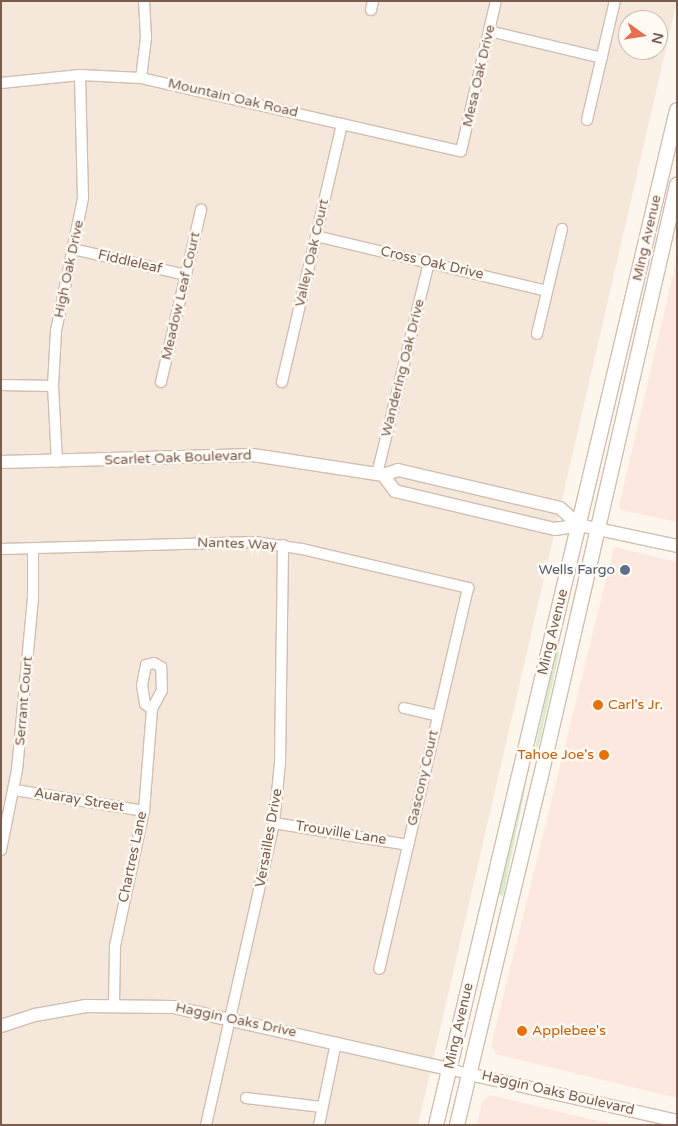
<!DOCTYPE html>
<html>
<head>
<meta charset="utf-8">
<style>
  body { margin:0 }
  #map { position:relative; width:678px; height:1126px; overflow:hidden; background:#fdf6ec; font-family:"Varela Round",sans-serif }
  div>[style] { position:absolute }
  [style*='--x'] { left:calc(var(--x)*1px); top:calc(var(--y)*1px); width:calc(var(--w)*1px); rotate:calc(var(--a)*1deg) }
  .residential>* { inset:0; background:#f5e8da }
  .commercial>* { inset:0; background:#fde8e0 }
  .green>* { inset:0; background:#d8ecc9 }
  .roads { filter:drop-shadow(1px 0 #d1beb0) drop-shadow(-1px 0 #d1beb0) drop-shadow(0 1px #d1beb0) drop-shadow(0 -1px #d1beb0) }
  .minor>* { height:10px; margin:-5px; padding:0 5px; transform-origin:5px; border-radius:5px; background:#fff }
  .tertiary>* { height:12px; margin:-6px; padding:0 6px; transform-origin:6px; border-radius:6px; background:#fff }
  .secondary>* { height:14px; margin:-7px; padding:0 7px; transform-origin:7px; border-radius:7px; background:#fff }
  .dots>* { width:14px; height:14px; translate:-50% -50%; box-sizing:border-box; border:2px solid #fffaf3; border-radius:50% }
  span { translate:-50% -50%; white-space:nowrap; text-align:center; line-height:1.15; -webkit-text-stroke:5px #fffaf3; paint-order:stroke }
  .street-label { font-size:14px; color:#7a5c4d }
  .service-label { font-size:14px; color:#4e5e75 }
  .right { translate:-100% -50%; text-align:right }
  .food-label { font-size:14px; color:#c56008 }
  .left { translate:0 -50%; text-align:left }
  .frame { position:absolute; inset:0; border:2px solid #7a5c4d; pointer-events:none }
  .north { position:absolute; left:618px; top:10px; width:50px; height:50px; box-sizing:border-box; background:#fffaf3; border:1px solid #cabbb1; border-radius:50%; rotate:103deg; font-size:14px; font-weight:700; line-height:20px; text-align:center; color:#7a5c4d }
  .north::after { content:''; display:block; margin:auto; width:18px; height:22px; background:#e76f51; clip-path:polygon(50% 0,100% 100%,50% 72%,0 100%) }
</style>
</head>
<body>
<div id="map">
  <div class="residential">
    <div style="clip-path:polygon(evenodd,1px 1px,677px 1px,418px 1125px,1px 1125px,1px 1px,628px 20px,658px 20px,658px 50px,628px 50px,628px 20px)"></div>
  </div>
  <div class="commercial">
    <div style="clip-path:polygon(677px 257px,677px 522px,621px 510px,619px 506px)"></div>
    <div style="clip-path:polygon(614px 547px,677px 562px,677px 1098px,496px 1054px,491px 1046px)"></div>
    <div style="clip-path:polygon(490px 1095px,615px 1125px,477px 1125px,482px 1102px)"></div>
  </div>
  <div class="green">
    <div style="clip-path:polygon(558px 638px,559px 654px,538px 748px,535px 749px,551px 675px,552px 652px)"></div>
    <div style="clip-path:polygon(525px 789px,503px 896px,496px 894px,519px 799px)"></div>
  </div>
  <div class="roads">
    <div class="minor">
      <div style="--x:371;--y:10;--w:9;--a:-77"></div>
      <div style="--x:489;--y:31;--w:116;--a:13.4"></div>
      <div style="--x:141;--y:78;--w:40;--a:-82.9"></div>
      <div style="--x:146;--y:38;--w:37;--a:-93"></div>
      <div style="--x:1;--y:83;--w:79;--a:-5.8"></div>
      <div style="--x:80;--y:75;--w:61;--a:2.8"></div>
      <div style="--x:141;--y:78;--w:328;--a:12.9"></div>
      <div style="--x:461;--y:151;--w:154;--a:-76.9"></div>
      <div style="--x:587;--y:120;--w:122;--a:-76.8"></div>
      <div style="--x:316;--y:236;--w:237;--a:13.4"></div>
      <div style="--x:73;--y:249;--w:116;--a:13"></div>
      <div style="--x:537;--y:334;--w:108;--a:-76.6"></div>
      <div style="--x:161;--y:382;--w:177;--a:-76.9"></div>
      <div style="--x:282;--y:382;--w:265;--a:-76.9"></div>
      <div style="--x:1;--y:385;--w:52;--a:1.1"></div>
      <div style="--x:57;--y:462;--w:76;--a:-93"></div>
      <div style="--x:53;--y:386;--w:55;--a:-86.9"></div>
      <div style="--x:56;--y:331;--w:136;--a:-78.5"></div>
      <div style="--x:83;--y:198;--w:123;--a:-91.4"></div>
      <div style="--x:377;--y:474;--w:217;--a:-76.2"></div>
      <div style="--x:1;--y:549;--w:254;--a:-1.6"></div>
      <div style="--x:255;--y:542;--w:48;--a:8.5"></div>
      <div style="--x:302;--y:549;--w:171;--a:13.2"></div>
      <div style="--x:468;--y:588;--w:391;--a:103.1"></div>
      <div style="--x:404;--y:708;--w:35;--a:13"></div>
      <div style="--x:15;--y:790;--w:131;--a:9.2"></div>
      <div style="--x:274;--y:823;--w:136;--a:9.3"></div>
      <div style="--x:1;--y:850;--w:82;--a:-78.7"></div>
      <div style="--x:17;--y:770;--w:172;--a:-84.7"></div>
      <div style="--x:33;--y:599;--w:49;--a:-90"></div>
      <div style="--x:114;--y:1004;--w:58;--a:-89"></div>
      <div style="--x:115;--y:946;--w:138;--a:-77.9"></div>
      <div style="--x:144;--y:811;--w:102;--a:-85.5"></div>
      <div style="--x:152;--y:709;--w:21;--a:-62"></div>
      <div style="--x:162;--y:690;--w:23;--a:-92"></div>
      <div style="--x:161;--y:667;--w:8;--a:-150"></div>
      <div style="--x:154;--y:663;--w:8;--a:166"></div>
      <div style="--x:146;--y:665;--w:20;--a:101"></div>
      <div style="--x:142;--y:685;--w:19;--a:81"></div>
      <div style="--x:145;--y:704;--w:9;--a:36"></div>
      <div style="--x:449;--y:1069;--w:21;--a:14"></div>
      <div style="--x:246;--y:1098;--w:76;--a:6.8"></div>
      <div style="--x:206;--y:1125;--w:310;--a:-77.3"></div>
      <div style="--x:274;--y:823;--w:60;--a:-84.3"></div>
      <div style="--x:280;--y:763;--w:218;--a:-89.2"></div>
      <div style="--x:319;--y:1125;--w:84;--a:-78.3"></div>
    </div>
    <div class="tertiary">
      <div style="--x:1;--y:462;--w:252;--a:-1.6"></div>
      <div style="--x:253;--y:455;--w:132;--a:8.7"></div>
      <div style="--x:383;--y:475;--w:16;--a:-18"></div>
      <div style="--x:398;--y:470;--w:166;--a:13.2"></div>
      <div style="--x:560;--y:508;--w:25;--a:42"></div>
      <div style="--x:383;--y:475;--w:20;--a:53"></div>
      <div style="--x:395;--y:491;--w:164;--a:13.4"></div>
      <div style="--x:555;--y:529;--w:24;--a:-9"></div>
      <div style="--x:579;--y:525;--w:100;--a:12.1"></div>
      <div style="--x:1;--y:1026;--w:36;--a:-18"></div>
      <div style="--x:35;--y:1015;--w:52;--a:-10"></div>
      <div style="--x:86;--y:1006;--w:87;--a:0.7"></div>
      <div style="--x:173;--y:1007;--w:283;--a:12.7"></div>
      <div style="--x:469;--y:1074;--w:213;--a:12.7"></div>
    </div>
    <div class="secondary">
      <div style="--x:436;--y:1125;--w:1043;--a:-76.64"></div>
      <div style="--x:457;--y:1125;--w:355;--a:-76.5"></div>
      <div style="--x:540;--y:780;--w:611;--a:-77.03"></div>
    </div>
  </div>
  <div class="dots">
    <div style="left:625px;top:570px;background:#5c6f8a"></div>
    <div style="left:598px;top:705px;background:#e8710a"></div>
    <div style="left:604px;top:755px;background:#e8710a"></div>
    <div style="left:522px;top:1031px;background:#e8710a"></div>
  </div>
  <div class="street-label">
    <span style="left:479px;top:76px;rotate:-77deg">Mesa Oak Drive</span>
    <span style="left:233px;top:98px;rotate:13deg">Mountain Oak Road</span>
    <span style="left:647px;top:238px;rotate:-77deg">Ming Avenue</span>
    <span style="left:312px;top:253px;rotate:-77deg">Valley Oak Court</span>
    <span style="left:130px;top:262px;rotate:13deg">Fiddleleaf</span>
    <span style="left:432px;top:263px;rotate:13deg">Cross Oak Drive</span>
    <span style="left:69px;top:269px;rotate:-78deg">High Oak Drive</span>
    <span style="left:181px;top:296px;rotate:-77deg">Meadow Leaf Court</span>
    <span style="left:403px;top:368px;rotate:-76deg">Wandering Oak Drive</span>
    <span style="left:178px;top:458px;rotate:-2deg">Scarlet Oak Boulevard</span>
    <span style="left:237px;top:544px;rotate:2deg">Nantes Way</span>
    <span style="left:553px;top:632px;rotate:-76deg">Ming Avenue</span>
    <span style="left:24px;top:701px;rotate:-85deg">Serrant Court</span>
    <span style="left:423px;top:778px;rotate:-77deg">Gascony Court</span>
    <span style="left:79px;top:800px;rotate:9deg">Auaray Street</span>
    <span style="left:341px;top:833px;rotate:9deg">Trouville Lane</span>
    <span style="left:269px;top:838px;rotate:-80deg">Versailles Drive</span>
    <span style="left:133px;top:857px;rotate:-78deg">Chartres Lane</span>
    <span style="left:236px;top:1020px;rotate:12deg">Haggin Oaks Drive</span>
    <span style="left:459px;top:1026px;rotate:-77deg">Ming Avenue</span>
    <span style="left:558px;top:1093px;rotate:13deg">Haggin Oaks Boulevard</span>
  </div>
  <div class="service-label">
    <span class="right" style="left:615px;top:570px">Wells Fargo</span>
  </div>
  <div class="food-label">
    <span class="left" style="left:608px;top:705px">Carl's Jr.</span>
    <span class="right" style="left:594px;top:755px">Tahoe Joe's</span>
    <span class="left" style="left:532px;top:1031px">Applebee's</span>
  </div>
  <div class="frame"></div>
  <div class="north">N</div>
</div>
</body>
</html>
